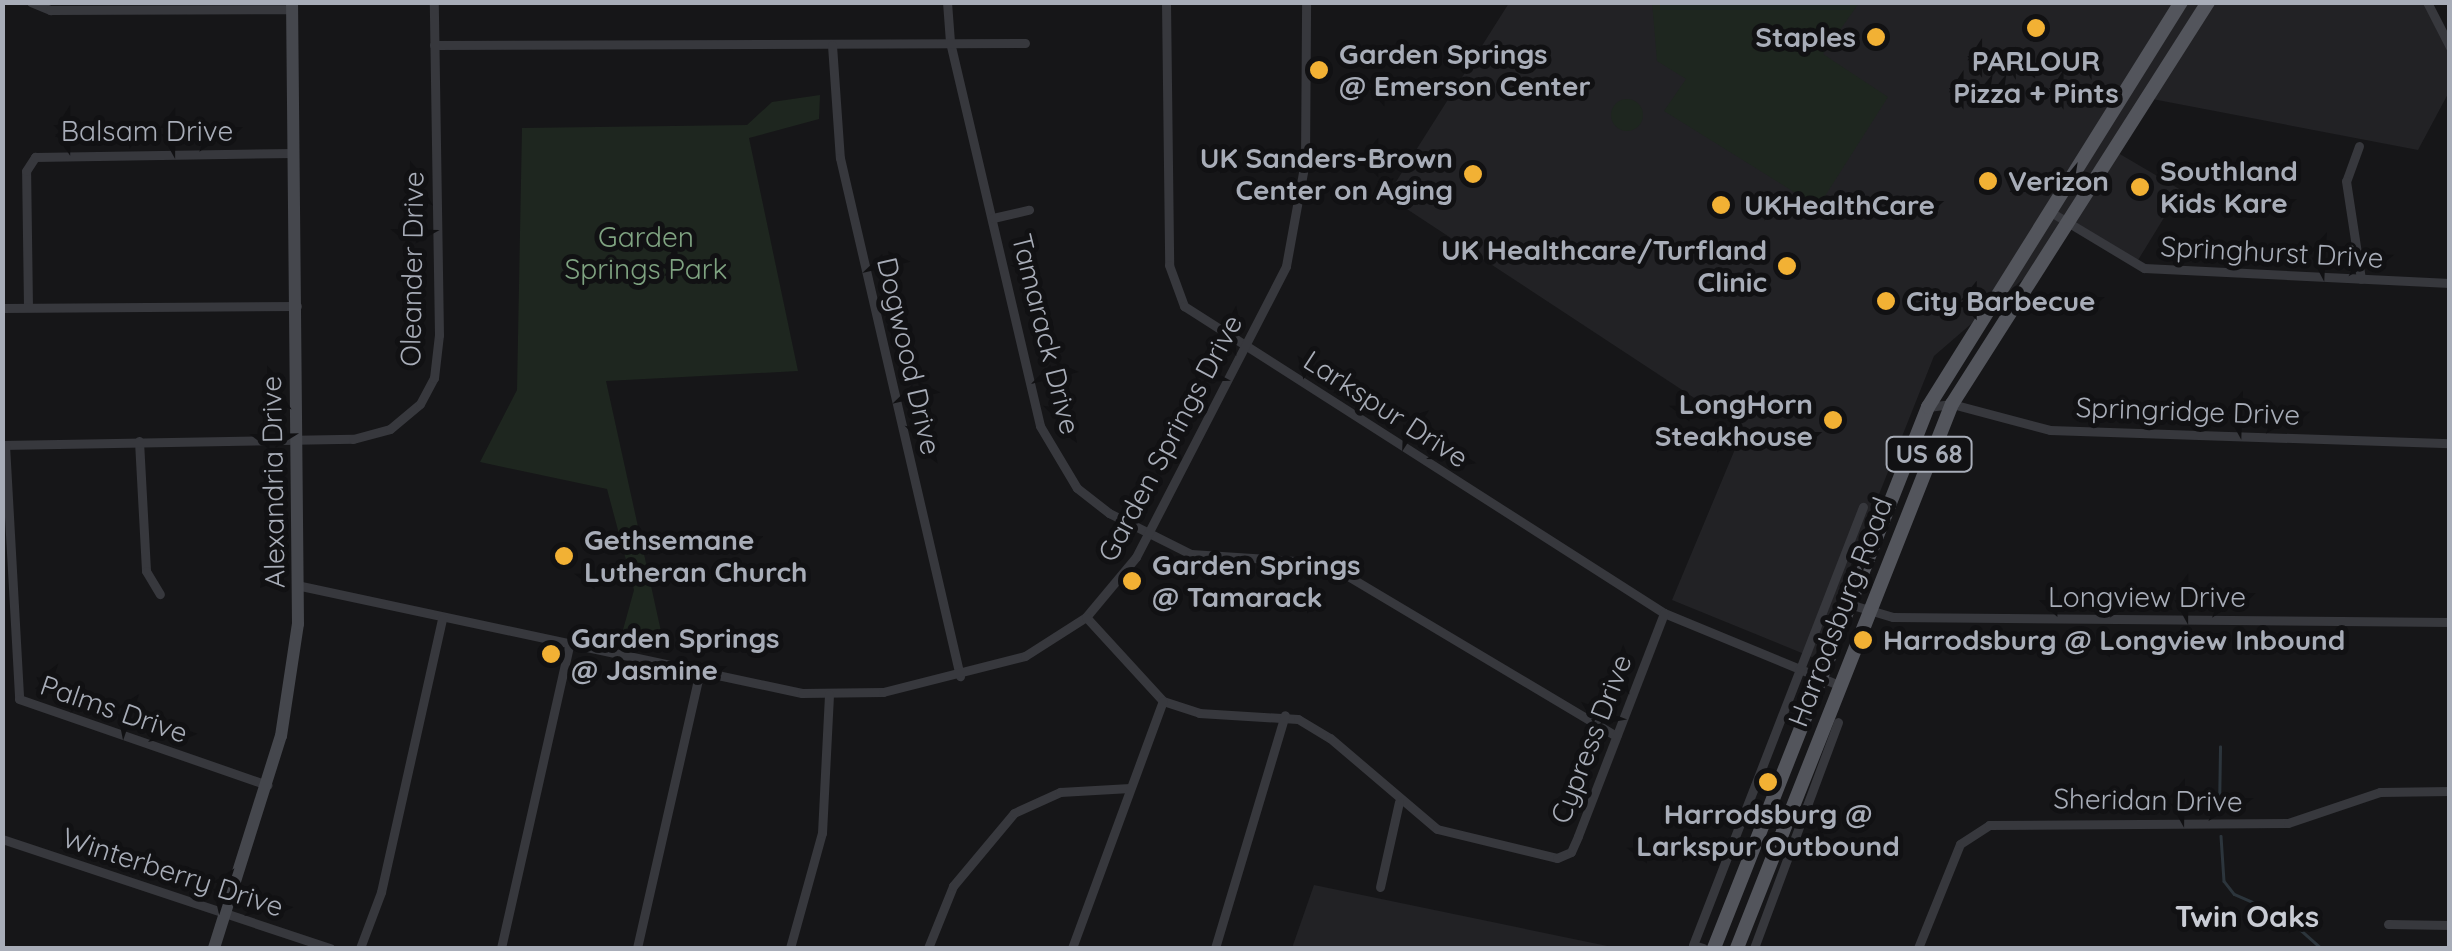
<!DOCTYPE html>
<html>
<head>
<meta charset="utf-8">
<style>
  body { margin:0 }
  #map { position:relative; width:2452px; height:951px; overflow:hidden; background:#161618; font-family:Quicksand,sans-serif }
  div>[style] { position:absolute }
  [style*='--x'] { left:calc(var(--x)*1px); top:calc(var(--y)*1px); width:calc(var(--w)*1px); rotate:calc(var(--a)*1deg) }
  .built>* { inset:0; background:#222225 }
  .green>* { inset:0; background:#1e261f }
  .round { border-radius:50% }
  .stream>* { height:2.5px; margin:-1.25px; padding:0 1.25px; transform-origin:1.25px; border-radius:1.25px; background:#2c353c }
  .street>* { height:9px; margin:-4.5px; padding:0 4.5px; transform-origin:4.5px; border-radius:4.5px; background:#37383d }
  .secondary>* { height:12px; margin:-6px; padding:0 6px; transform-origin:6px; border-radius:6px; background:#45474d }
  .primary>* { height:14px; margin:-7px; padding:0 7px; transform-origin:7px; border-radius:7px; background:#53555c }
  .dots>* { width:28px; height:28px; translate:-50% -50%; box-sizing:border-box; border:5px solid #111113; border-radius:50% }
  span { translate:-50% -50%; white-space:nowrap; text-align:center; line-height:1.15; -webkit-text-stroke:10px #111113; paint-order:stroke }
  .shield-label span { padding:2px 8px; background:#111113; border:2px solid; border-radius:8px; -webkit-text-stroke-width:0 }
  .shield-label { font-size:25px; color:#a8adb8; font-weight:700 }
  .poi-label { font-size:28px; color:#a8adb8; font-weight:700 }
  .right { translate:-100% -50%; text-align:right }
  .left { translate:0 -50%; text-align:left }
  .street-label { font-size:28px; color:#a8adb8 }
  .park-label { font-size:28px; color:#7fa381 }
  .neighbourhood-label { font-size:30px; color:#c9ccd4; font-weight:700 }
  .frame { position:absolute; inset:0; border:5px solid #a8adb8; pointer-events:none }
</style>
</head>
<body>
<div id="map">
  <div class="built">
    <div style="clip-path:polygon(2427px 2px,2449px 47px,2449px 92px,2418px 150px,2147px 98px,2113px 150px,2181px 190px,2135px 265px,2067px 224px,2043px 262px,1934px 356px,1814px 658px,1672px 600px,1743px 430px,1387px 196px,1509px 3px)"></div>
    <div style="clip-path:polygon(1314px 885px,1617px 948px,1292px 948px)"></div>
  </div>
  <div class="green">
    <div style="clip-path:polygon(1652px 2px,1859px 3px,1823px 54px,1888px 97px,1818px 207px,1664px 111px,1686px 79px,1657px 61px)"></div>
    <div style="clip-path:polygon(820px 95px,819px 119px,749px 138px,798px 371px,606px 381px,664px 645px,621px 637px,634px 590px,607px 489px,480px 462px,517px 390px,522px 128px,747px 125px,772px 102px)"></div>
    <div class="round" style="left:1611px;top:99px;width:32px;height:32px"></div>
  </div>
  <div class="stream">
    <div style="--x:2219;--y:812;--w:65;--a:-89.1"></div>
    <div style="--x:2221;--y:836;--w:45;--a:86.2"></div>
    <div style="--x:2224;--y:881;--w:16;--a:52"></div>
    <div style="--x:2234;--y:894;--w:56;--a:23.3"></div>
    <div style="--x:2285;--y:916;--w:48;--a:41.6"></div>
  </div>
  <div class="street">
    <div style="--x:31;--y:2;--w:21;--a:23"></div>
    <div style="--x:50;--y:10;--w:242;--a:-0.2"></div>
    <div style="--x:947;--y:2;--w:40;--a:85.7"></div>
    <div style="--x:950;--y:42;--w:394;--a:76.8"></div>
    <div style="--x:1040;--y:426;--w:72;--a:59.2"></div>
    <div style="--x:1077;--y:488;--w:41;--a:38"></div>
    <div style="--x:1109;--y:513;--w:92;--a:26.6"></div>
    <div style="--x:1191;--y:554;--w:135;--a:3.8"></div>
    <div style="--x:1326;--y:563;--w:338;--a:30.8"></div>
    <div style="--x:1166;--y:2;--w:263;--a:89.3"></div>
    <div style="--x:1169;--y:265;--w:44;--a:69.9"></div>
    <div style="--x:1184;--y:306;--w:570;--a:32.6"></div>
    <div style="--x:1664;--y:613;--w:189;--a:22.4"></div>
    <div style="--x:2427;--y:2;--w:51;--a:62.9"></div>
    <div style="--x:434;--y:45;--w:591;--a:-0.19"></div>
    <div style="--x:832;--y:45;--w:113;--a:86"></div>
    <div style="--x:840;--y:158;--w:532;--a:76.96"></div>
    <div style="--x:2359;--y:146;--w:37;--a:110"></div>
    <div style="--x:2346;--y:181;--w:99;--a:81.3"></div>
    <div style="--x:2049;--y:211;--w:111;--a:31"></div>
    <div style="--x:2144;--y:268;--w:306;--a:2.8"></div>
    <div style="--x:993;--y:218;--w:37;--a:-13"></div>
    <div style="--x:28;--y:307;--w:136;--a:-90.8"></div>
    <div style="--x:26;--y:171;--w:17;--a:-57"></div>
    <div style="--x:35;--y:157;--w:259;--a:-0.9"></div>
    <div style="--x:2;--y:308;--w:295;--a:-0.4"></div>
    <div style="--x:1928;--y:407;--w:24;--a:-7"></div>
    <div style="--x:1952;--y:404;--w:101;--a:14.9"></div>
    <div style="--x:2050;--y:430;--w:400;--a:1.9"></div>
    <div style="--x:139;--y:441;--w:130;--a:86.9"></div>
    <div style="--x:146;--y:571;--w:27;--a:59"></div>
    <div style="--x:2;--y:445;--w:351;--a:-1"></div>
    <div style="--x:353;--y:439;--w:38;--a:-15"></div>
    <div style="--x:390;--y:429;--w:39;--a:-40"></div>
    <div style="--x:420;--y:404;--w:30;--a:-62"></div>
    <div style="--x:434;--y:378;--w:43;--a:-83.4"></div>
    <div style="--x:439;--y:335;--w:333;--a:-90.9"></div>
    <div style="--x:5;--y:445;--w:254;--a:86.8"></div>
    <div style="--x:19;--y:699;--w:263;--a:19.1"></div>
    <div style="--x:301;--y:586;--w:512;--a:12.06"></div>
    <div style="--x:802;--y:693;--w:81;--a:-0.7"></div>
    <div style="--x:883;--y:692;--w:146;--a:-14.2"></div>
    <div style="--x:1025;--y:656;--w:72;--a:-32.6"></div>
    <div style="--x:1086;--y:617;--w:78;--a:-50.2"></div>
    <div style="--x:1136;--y:557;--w:327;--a:-62.7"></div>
    <div style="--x:1286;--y:266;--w:107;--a:-79.7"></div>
    <div style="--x:1305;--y:161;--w:159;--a:-89.6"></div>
    <div style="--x:1849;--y:604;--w:46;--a:16.5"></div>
    <div style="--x:1893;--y:617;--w:557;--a:0.51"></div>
    <div style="--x:1086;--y:617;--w:114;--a:47.5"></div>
    <div style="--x:1163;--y:701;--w:38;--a:18"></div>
    <div style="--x:1199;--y:713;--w:99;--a:3.5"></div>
    <div style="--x:1298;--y:719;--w:37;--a:31"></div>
    <div style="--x:1330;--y:738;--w:140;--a:40.4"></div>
    <div style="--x:1437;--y:829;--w:123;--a:13.6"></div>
    <div style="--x:1557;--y:858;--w:15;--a:-23"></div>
    <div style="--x:1571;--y:852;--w:17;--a:-66"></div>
    <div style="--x:1578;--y:836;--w:239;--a:-68.9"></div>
    <div style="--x:2;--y:839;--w:346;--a:18.4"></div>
    <div style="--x:1380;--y:887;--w:87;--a:-77.4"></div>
    <div style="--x:2388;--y:924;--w:62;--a:0.9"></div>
    <div style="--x:360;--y:948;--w:60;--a:-69.4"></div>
    <div style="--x:381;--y:892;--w:281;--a:-77.4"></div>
    <div style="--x:501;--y:948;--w:310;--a:-77.3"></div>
    <div style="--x:637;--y:948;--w:280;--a:-77.2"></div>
    <div style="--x:790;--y:948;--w:119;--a:-74.5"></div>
    <div style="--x:822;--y:833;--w:139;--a:-87.1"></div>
    <div style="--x:928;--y:948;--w:67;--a:-68"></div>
    <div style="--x:953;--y:886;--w:95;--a:-50.1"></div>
    <div style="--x:1014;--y:813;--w:51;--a:-24.5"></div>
    <div style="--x:1060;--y:792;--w:70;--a:-3.3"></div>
    <div style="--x:1072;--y:948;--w:263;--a:-69.8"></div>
    <div style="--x:1215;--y:948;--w:243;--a:-73.3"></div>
    <div style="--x:1703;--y:948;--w:10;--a:-163"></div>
    <div style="--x:1693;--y:945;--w:470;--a:-68.8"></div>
    <div style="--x:1754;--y:948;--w:241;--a:-69.6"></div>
    <div style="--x:1918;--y:948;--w:112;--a:-68"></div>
    <div style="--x:1960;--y:844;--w:35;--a:-33"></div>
    <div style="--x:1989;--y:825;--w:299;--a:-0.4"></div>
    <div style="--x:2288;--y:823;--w:97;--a:-18.6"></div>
    <div style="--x:2380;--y:792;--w:70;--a:-0.8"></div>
  </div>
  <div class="secondary">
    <div style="--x:214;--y:948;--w:222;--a:-72.5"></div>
    <div style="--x:281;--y:736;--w:113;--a:-81.4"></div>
    <div style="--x:298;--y:624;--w:622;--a:-90.55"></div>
  </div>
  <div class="primary">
    <div style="--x:1714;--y:948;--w:582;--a:-68.42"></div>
    <div style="--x:1928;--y:407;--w:478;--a:-58"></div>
    <div style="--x:1737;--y:948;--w:585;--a:-68.44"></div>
    <div style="--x:1952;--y:404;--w:477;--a:-57.5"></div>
  </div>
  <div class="dots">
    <div style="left:2036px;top:28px;background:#f2b134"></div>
    <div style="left:1876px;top:37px;background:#f2b134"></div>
    <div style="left:1319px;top:70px;background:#f2b134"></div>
    <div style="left:1473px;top:174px;background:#f2b134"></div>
    <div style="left:1988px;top:181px;background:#f2b134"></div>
    <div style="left:2140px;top:187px;background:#f2b134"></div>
    <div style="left:1721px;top:205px;background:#f2b134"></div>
    <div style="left:1787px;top:266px;background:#f2b134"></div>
    <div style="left:1886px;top:301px;background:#f2b134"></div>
    <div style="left:1833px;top:420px;background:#f2b134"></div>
    <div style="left:564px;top:556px;background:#f2b134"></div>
    <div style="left:1132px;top:581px;background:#f2b134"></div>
    <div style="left:1863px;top:640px;background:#f2b134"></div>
    <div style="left:551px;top:654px;background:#f2b134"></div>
    <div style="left:1768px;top:782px;background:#f2b134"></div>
  </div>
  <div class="shield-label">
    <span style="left:1929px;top:454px">US 68</span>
  </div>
  <div class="poi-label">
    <span class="right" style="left:1856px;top:37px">Staples</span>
    <span class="left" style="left:1339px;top:70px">Garden Springs<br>@ Emerson Center</span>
    <span style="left:2036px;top:77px">PARLOUR<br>Pizza + Pints</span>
    <span class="right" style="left:1453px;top:174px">UK Sanders-Brown<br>Center on Aging</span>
    <span class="left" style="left:2160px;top:187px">Southland<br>Kids Kare</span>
    <span class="left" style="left:2008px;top:181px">Verizon</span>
    <span class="left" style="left:1744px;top:205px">UKHealthCare</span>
    <span class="right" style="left:1767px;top:266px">UK Healthcare/Turfland<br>Clinic</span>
    <span class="left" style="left:1906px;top:301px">City Barbecue</span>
    <span class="right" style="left:1813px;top:420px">LongHorn<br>Steakhouse</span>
    <span class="left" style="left:584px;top:556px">Gethsemane<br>Lutheran Church</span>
    <span class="left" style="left:1152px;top:581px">Garden Springs<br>@ Tamarack</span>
    <span class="left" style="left:571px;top:654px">Garden Springs<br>@ Jasmine</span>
    <span class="left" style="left:1883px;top:640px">Harrodsburg @ Longview Inbound</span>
    <span style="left:1768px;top:830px">Harrodsburg @<br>Larkspur Outbound</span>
  </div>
  <div class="street-label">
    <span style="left:147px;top:131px">Balsam Drive</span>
    <span style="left:2272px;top:252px;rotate:3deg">Springhurst Drive</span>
    <span style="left:412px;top:269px;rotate:-89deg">Oleander Drive</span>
    <span style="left:1046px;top:334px;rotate:76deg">Tamarack Drive</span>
    <span style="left:909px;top:356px;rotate:77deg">Dogwood Drive</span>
    <span style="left:1386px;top:409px;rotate:33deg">Larkspur Drive</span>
    <span style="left:2188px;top:411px;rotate:2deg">Springridge Drive</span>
    <span style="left:1170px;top:438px;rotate:-62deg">Garden Springs Drive</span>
    <span style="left:273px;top:482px;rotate:-91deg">Alexandria Drive</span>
    <span style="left:2147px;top:597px">Longview Drive</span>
    <span style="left:1840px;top:612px;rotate:-69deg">Harrodsburg Road</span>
    <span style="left:114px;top:709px;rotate:19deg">Palms Drive</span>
    <span style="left:1591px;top:739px;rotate:-69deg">Cypress Drive</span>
    <span style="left:2148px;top:800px;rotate:1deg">Sheridan Drive</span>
    <span style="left:173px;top:872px;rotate:18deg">Winterberry Drive</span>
  </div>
  <div class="park-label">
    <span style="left:646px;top:253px">Garden<br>Springs Park</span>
  </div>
  <div class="neighbourhood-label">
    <span style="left:2247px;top:916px">Twin Oaks</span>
  </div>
  <div class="frame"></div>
</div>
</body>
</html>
